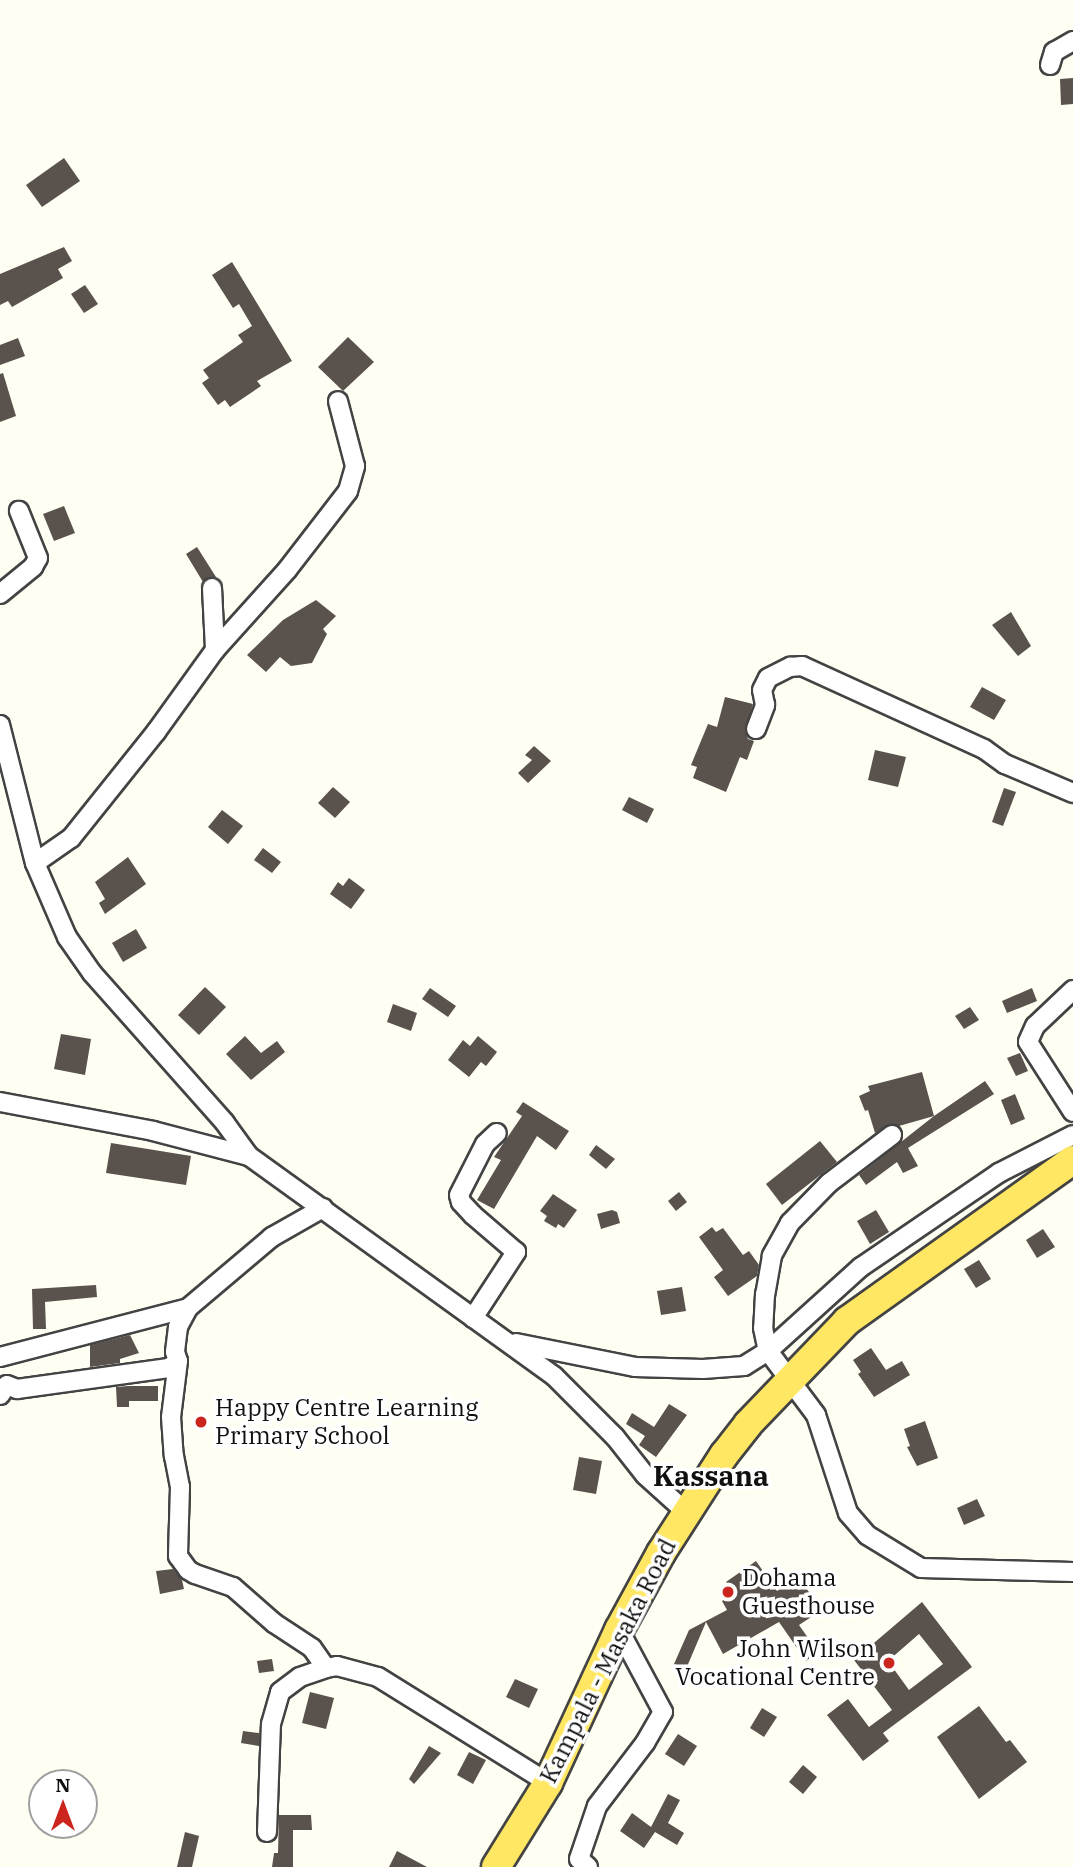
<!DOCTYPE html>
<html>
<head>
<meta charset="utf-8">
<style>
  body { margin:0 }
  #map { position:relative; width:1073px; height:1867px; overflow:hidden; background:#fffef3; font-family:"IBM Plex Serif",serif }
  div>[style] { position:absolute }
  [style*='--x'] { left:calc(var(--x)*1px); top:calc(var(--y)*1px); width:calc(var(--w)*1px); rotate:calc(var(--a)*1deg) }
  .building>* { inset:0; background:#5a524c }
  .roads { filter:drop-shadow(2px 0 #434343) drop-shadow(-2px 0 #434343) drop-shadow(0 2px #434343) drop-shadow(0 -2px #434343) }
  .minor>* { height:18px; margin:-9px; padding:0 9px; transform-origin:9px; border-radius:9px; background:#fff }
  .primary>* { height:28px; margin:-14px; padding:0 14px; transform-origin:14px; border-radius:14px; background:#ffe763 }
  .dots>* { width:19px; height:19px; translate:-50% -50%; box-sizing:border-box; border:4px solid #fff; border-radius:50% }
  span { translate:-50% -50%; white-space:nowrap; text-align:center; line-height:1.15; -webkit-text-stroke:7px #fff; paint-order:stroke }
  .poi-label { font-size:24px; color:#101010 }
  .left { translate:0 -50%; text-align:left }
  .right { translate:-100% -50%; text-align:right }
  .street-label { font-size:24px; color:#101010 }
  .quarter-label { font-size:28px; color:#101010; font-weight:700 }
  .north { position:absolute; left:28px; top:1769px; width:70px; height:70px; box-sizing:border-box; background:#fff; border:2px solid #9f9f9f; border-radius:50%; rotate:0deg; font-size:19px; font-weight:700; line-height:28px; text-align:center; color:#101010 }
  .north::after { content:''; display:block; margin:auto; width:24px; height:32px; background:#cb251d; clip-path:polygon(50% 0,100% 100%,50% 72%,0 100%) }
</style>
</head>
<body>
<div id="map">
  <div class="building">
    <div style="clip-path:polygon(1073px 78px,1073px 104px,1061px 105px,1060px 79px)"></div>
    <div style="clip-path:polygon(64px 158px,80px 181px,42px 207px,26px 185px)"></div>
    <div style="clip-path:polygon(64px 247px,72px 261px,58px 269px,63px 278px,12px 307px,8px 301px,0 305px,0 274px)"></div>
    <div style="clip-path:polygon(232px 262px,292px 361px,257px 381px,261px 386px,230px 407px,225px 400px,218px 405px,202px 383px,209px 378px,203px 370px,243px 342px,238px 335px,252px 326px,239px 304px,233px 308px,212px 275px)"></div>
    <div style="clip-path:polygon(85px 285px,98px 304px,84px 313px,71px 294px)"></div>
    <div style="clip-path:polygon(348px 337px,374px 362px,343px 391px,318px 367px)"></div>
    <div style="clip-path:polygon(18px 338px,25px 356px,0 365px,0 345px)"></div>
    <div style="clip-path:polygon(3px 373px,16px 416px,0 422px,0 374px)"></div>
    <div style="clip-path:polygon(64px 506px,75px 533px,54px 541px,43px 514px)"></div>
    <div style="clip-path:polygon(197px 547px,216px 577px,203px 582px,186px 554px)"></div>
    <div style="clip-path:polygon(316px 600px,336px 616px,323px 629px,327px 634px,312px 663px,291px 666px,280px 657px,266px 672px,247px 655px,283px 620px)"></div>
    <div style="clip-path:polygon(1011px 612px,1031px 646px,1018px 656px,992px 625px)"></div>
    <div style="clip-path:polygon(982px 687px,1006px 700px,994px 720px,970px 707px)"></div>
    <div style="clip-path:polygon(725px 697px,753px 704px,745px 730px,748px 739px,754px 741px,747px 760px,740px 757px,726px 792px,693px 778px,697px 767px,691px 765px,708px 724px,717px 727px)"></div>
    <div style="clip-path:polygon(534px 746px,551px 761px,528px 783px,518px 773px,532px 760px,525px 755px)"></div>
    <div style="clip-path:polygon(875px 750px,906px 757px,898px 787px,868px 780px)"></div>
    <div style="clip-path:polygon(333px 787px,350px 802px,335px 818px,318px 803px)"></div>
    <div style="clip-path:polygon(1004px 788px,1016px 792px,1003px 826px,992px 822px)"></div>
    <div style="clip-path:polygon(629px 797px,654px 809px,647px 823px,622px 810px)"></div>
    <div style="clip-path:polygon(222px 810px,243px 826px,228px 844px,208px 827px)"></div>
    <div style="clip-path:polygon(263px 848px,281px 862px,272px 873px,254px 860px)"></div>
    <div style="clip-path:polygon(128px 857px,146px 884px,105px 914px,99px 903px,105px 899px,95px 882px)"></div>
    <div style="clip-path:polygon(349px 878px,365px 890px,351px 909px,330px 894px,338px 882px,343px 886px)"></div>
    <div style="clip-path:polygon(136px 929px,147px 948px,123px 962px,112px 943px)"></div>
    <div style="clip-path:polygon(205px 987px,226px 1007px,199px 1035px,178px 1015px)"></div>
    <div style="clip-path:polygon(430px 988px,456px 1006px,448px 1017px,422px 999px)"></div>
    <div style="clip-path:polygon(1032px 988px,1037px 1001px,1007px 1013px,1002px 1001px)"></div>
    <div style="clip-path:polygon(393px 1004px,417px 1013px,411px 1031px,387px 1022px)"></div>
    <div style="clip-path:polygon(970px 1007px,979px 1020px,964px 1029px,955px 1016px)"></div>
    <div style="clip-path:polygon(61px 1034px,91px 1039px,85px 1075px,54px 1069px)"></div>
    <div style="clip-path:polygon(245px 1036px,261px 1053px,277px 1041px,285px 1052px,251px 1080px,226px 1054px)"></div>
    <div style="clip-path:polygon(478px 1036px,497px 1052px,486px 1066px,481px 1062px,469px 1077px,448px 1060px,463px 1040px,470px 1046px)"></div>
    <div style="clip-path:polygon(1020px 1053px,1028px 1071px,1016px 1076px,1007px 1058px)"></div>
    <div style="clip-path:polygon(922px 1072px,934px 1116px,985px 1081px,994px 1094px,908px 1148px,918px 1166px,903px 1173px,897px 1162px,866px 1185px,859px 1175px,934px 1116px,899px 1126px,890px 1124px,875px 1133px,868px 1110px,865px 1111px,859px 1096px,870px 1091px,868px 1086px)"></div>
    <div style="clip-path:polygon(1015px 1094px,1025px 1119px,1011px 1125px,1001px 1100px)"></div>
    <div style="clip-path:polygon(523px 1102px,569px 1131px,556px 1150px,537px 1136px,494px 1209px,477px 1200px,501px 1160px,494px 1157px,522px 1116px,516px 1112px)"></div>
    <div style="clip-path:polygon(820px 1141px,837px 1162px,782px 1205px,766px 1184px)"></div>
    <div style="clip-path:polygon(111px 1143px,191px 1156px,186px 1185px,106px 1173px)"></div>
    <div style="clip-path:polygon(596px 1145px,615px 1159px,606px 1169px,589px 1155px)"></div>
    <div style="clip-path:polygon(679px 1192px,687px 1202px,676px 1211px,668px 1201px)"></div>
    <div style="clip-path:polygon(553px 1194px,577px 1210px,564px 1228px,558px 1224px,556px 1228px,544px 1221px,547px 1216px,540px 1211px)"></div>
    <div style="clip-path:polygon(612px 1210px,617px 1212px,620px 1223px,601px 1229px,597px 1214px)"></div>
    <div style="clip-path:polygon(876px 1210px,889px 1232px,870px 1244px,857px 1221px)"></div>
    <div style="clip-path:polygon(712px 1227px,716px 1232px,723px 1228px,743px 1255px,749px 1251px,759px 1265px,757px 1276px,728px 1296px,714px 1277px,723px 1270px,699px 1237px)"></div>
    <div style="clip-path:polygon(1043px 1229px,1055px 1247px,1037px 1258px,1026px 1240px)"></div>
    <div style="clip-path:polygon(979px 1260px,991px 1279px,976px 1288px,964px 1269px)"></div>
    <div style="clip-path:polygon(96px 1285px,97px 1297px,45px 1302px,46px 1329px,33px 1329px,32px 1289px)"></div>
    <div style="clip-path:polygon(682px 1287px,686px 1311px,661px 1315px,657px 1291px)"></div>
    <div style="clip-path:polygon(130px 1335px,139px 1353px,120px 1359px,120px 1363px,90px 1367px,90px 1345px)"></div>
    <div style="clip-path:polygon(871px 1348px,886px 1370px,902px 1361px,910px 1375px,874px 1397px,858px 1374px,861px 1372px,853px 1360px)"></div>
    <div style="clip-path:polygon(128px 1386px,158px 1386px,158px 1401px,129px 1401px,129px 1407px,117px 1407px,116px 1387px)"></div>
    <div style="clip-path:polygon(669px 1404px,687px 1415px,656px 1457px,639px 1445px,645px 1436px,626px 1424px,632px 1413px,654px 1427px)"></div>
    <div style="clip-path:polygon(925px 1421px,938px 1458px,917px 1466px,907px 1447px,910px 1446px,904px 1429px)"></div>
    <div style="clip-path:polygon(579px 1457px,602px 1461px,596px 1494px,573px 1490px)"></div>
    <div style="clip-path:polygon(977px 1499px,985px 1516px,964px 1525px,957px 1508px)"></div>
    <div style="clip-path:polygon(756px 1561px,777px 1591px,798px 1577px,822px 1610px,799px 1625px,818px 1652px,806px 1661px,779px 1622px,723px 1654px,706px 1622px,686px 1669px,674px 1664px,689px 1630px,727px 1610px,722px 1601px,734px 1594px,726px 1582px)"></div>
    <div style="clip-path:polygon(173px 1569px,182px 1580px,184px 1589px,160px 1594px,156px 1571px)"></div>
    <div style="clip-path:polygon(evenodd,922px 1602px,972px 1667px,883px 1733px,889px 1741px,863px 1761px,827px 1715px,848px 1699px,869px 1727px,892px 1710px,854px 1660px,922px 1602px,919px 1634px,943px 1664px,909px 1690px,888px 1661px,919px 1634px)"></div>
    <div style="clip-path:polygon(272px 1659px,274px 1671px,259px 1673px,257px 1661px)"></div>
    <div style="clip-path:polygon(515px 1679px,538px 1689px,529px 1708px,506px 1697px)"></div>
    <div style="clip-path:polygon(310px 1692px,334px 1698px,326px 1729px,302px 1723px)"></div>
    <div style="clip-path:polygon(979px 1706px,1006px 1742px,1010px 1740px,1027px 1762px,979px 1799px,937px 1737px)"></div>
    <div style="clip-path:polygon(762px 1708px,777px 1717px,764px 1737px,750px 1728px)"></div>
    <div style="clip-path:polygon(243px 1731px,259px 1733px,259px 1746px,241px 1743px)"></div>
    <div style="clip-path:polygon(678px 1734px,697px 1746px,684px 1766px,665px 1754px)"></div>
    <div style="clip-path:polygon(429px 1746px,441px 1753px,414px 1784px,409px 1779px)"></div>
    <div style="clip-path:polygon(469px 1752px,486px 1760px,473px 1784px,457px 1775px)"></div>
    <div style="clip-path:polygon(803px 1765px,817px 1777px,803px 1794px,789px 1782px)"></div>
    <div style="clip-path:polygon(668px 1794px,680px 1800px,668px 1823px,684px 1833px,677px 1845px,655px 1832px,644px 1848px,620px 1831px,632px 1813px,651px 1827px)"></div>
    <div style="clip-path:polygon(279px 1815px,311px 1815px,312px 1830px,293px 1830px,293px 1867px,272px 1867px,274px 1853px,278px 1853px)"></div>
    <div style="clip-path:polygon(185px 1832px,199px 1836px,192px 1867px,177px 1867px)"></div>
    <div style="clip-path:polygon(397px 1851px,427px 1867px,389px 1867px)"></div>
  </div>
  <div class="roads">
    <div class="minor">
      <div style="--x:1050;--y:65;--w:14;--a:-73"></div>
      <div style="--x:1054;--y:52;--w:22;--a:-30"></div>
      <div style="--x:212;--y:588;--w:62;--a:87.2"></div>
      <div style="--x:0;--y:594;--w:43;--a:-39.3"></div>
      <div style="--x:33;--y:567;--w:10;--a:-61"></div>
      <div style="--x:38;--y:558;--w:51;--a:-112"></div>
      <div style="--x:0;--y:725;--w:142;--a:75.8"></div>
      <div style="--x:35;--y:863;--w:81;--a:66.6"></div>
      <div style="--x:67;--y:937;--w:44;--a:55.2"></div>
      <div style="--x:92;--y:973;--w:200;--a:48.4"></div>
      <div style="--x:225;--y:1123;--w:41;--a:54"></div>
      <div style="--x:756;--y:729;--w:26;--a:-69"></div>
      <div style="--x:765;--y:705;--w:15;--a:-101"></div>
      <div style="--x:762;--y:690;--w:13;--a:-63"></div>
      <div style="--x:768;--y:678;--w:25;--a:-27"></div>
      <div style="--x:790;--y:667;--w:12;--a:-5"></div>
      <div style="--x:802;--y:666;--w:200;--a:24.5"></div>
      <div style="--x:984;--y:749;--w:26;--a:36"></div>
      <div style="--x:1005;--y:764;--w:74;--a:23.1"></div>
      <div style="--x:35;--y:863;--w:44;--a:-34.8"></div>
      <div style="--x:71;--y:838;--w:136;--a:-51.3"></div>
      <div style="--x:156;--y:732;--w:101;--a:-54.3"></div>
      <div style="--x:215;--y:650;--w:108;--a:-48"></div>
      <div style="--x:287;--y:570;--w:100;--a:-52.3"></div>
      <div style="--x:348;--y:491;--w:26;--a:-74"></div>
      <div style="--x:355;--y:466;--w:67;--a:-104.7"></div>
      <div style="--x:1073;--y:990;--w:52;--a:136.5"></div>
      <div style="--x:1035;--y:1026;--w:17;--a:114"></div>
      <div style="--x:1028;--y:1042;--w:83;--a:57.3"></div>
      <div style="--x:0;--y:1102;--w:156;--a:10.7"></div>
      <div style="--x:153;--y:1131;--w:99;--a:14.6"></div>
      <div style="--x:249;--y:1156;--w:376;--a:35.8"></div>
      <div style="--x:554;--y:1376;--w:86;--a:45"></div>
      <div style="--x:615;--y:1437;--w:48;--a:51.7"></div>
      <div style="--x:645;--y:1475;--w:55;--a:42.1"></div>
      <div style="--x:892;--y:1135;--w:79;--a:142.7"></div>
      <div style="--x:829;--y:1183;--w:56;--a:134.3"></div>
      <div style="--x:790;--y:1223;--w:38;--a:119"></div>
      <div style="--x:772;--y:1256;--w:39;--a:100"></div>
      <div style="--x:765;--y:1294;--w:34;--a:93"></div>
      <div style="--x:763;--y:1328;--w:24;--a:78"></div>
      <div style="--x:768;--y:1351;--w:80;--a:53.1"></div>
      <div style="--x:816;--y:1415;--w:103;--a:71.9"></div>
      <div style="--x:848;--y:1513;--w:29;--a:49"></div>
      <div style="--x:867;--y:1535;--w:63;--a:31.4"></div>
      <div style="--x:921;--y:1568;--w:152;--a:1.5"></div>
      <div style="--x:323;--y:1208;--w:59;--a:150.4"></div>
      <div style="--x:272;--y:1237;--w:110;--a:139.8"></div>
      <div style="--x:188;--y:1308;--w:21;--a:118"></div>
      <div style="--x:178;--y:1327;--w:25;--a:97"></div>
      <div style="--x:175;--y:1352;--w:9;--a:72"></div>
      <div style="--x:178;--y:1361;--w:56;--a:97.1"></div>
      <div style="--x:171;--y:1417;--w:39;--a:86"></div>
      <div style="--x:174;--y:1456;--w:32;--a:79"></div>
      <div style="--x:180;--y:1487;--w:69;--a:91.7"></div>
      <div style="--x:178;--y:1556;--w:17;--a:54"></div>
      <div style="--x:188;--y:1570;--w:8;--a:30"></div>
      <div style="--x:195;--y:1574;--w:40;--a:18.9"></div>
      <div style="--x:233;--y:1587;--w:55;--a:41.3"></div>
      <div style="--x:274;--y:1623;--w:45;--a:33.3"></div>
      <div style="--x:312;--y:1648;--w:24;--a:55"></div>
      <div style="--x:473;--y:1318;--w:79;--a:-56.9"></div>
      <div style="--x:516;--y:1252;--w:57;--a:-139.3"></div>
      <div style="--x:473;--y:1215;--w:18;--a:-133"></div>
      <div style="--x:461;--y:1202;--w:7;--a:-106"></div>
      <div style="--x:459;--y:1195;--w:57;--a:-63"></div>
      <div style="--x:485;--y:1144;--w:16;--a:-43"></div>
      <div style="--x:516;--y:1343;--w:121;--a:11.4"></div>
      <div style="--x:635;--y:1367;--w:68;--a:1.7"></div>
      <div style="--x:703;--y:1369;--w:41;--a:-4.2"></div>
      <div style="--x:744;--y:1366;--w:28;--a:-32"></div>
      <div style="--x:768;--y:1351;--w:125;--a:-42.1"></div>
      <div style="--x:861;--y:1267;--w:167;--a:-34.3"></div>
      <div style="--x:999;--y:1173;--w:83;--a:-27.2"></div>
      <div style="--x:0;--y:1357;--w:194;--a:-14.6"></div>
      <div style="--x:0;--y:1395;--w:12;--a:-55"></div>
      <div style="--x:7;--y:1385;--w:11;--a:22"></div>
      <div style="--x:17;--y:1389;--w:153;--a:-7.9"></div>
      <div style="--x:169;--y:1368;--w:11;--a:-38"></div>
      <div style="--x:267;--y:1832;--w:108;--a:-87.9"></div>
      <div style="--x:271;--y:1724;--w:33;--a:-74"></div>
      <div style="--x:280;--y:1692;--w:25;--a:-37"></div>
      <div style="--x:300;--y:1677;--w:28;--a:-19"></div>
      <div style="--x:326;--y:1668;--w:11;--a:-10"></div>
      <div style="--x:337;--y:1666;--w:42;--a:15"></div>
      <div style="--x:378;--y:1677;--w:200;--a:31.9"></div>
      <div style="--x:588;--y:1867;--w:12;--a:-138"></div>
      <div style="--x:579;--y:1859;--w:56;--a:-71.2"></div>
      <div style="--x:597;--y:1806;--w:79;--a:-52.7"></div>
      <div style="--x:645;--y:1743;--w:36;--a:-60"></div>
      <div style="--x:663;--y:1712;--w:93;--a:-118.2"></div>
    </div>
    <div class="primary">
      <div style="--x:496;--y:1867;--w:99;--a:-58.2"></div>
      <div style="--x:548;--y:1783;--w:169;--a:-65.1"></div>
      <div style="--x:619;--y:1630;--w:88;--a:-61.4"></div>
      <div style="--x:661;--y:1553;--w:117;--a:-57.3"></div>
      <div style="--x:724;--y:1455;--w:39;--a:-52"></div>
      <div style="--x:748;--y:1424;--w:143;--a:-46.1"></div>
      <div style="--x:847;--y:1321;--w:277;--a:-35.5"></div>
    </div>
  </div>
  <div class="dots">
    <div style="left:201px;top:1422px;background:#cb251d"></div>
    <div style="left:728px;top:1592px;background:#cb251d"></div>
    <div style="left:889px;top:1663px;background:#cb251d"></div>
  </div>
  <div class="poi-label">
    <span class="left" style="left:215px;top:1422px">Happy Centre Learning<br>Primary School</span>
    <span class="left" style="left:742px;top:1592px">Dohama<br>Guesthouse</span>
    <span class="right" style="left:875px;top:1663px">John Wilson<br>Vocational Centre</span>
  </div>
  <div class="street-label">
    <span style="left:608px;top:1661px;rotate:-63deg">Kampala - Masaka Road</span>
  </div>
  <div class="quarter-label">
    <span style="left:711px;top:1476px">Kassana</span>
  </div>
  <div class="north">N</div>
</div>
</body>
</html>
